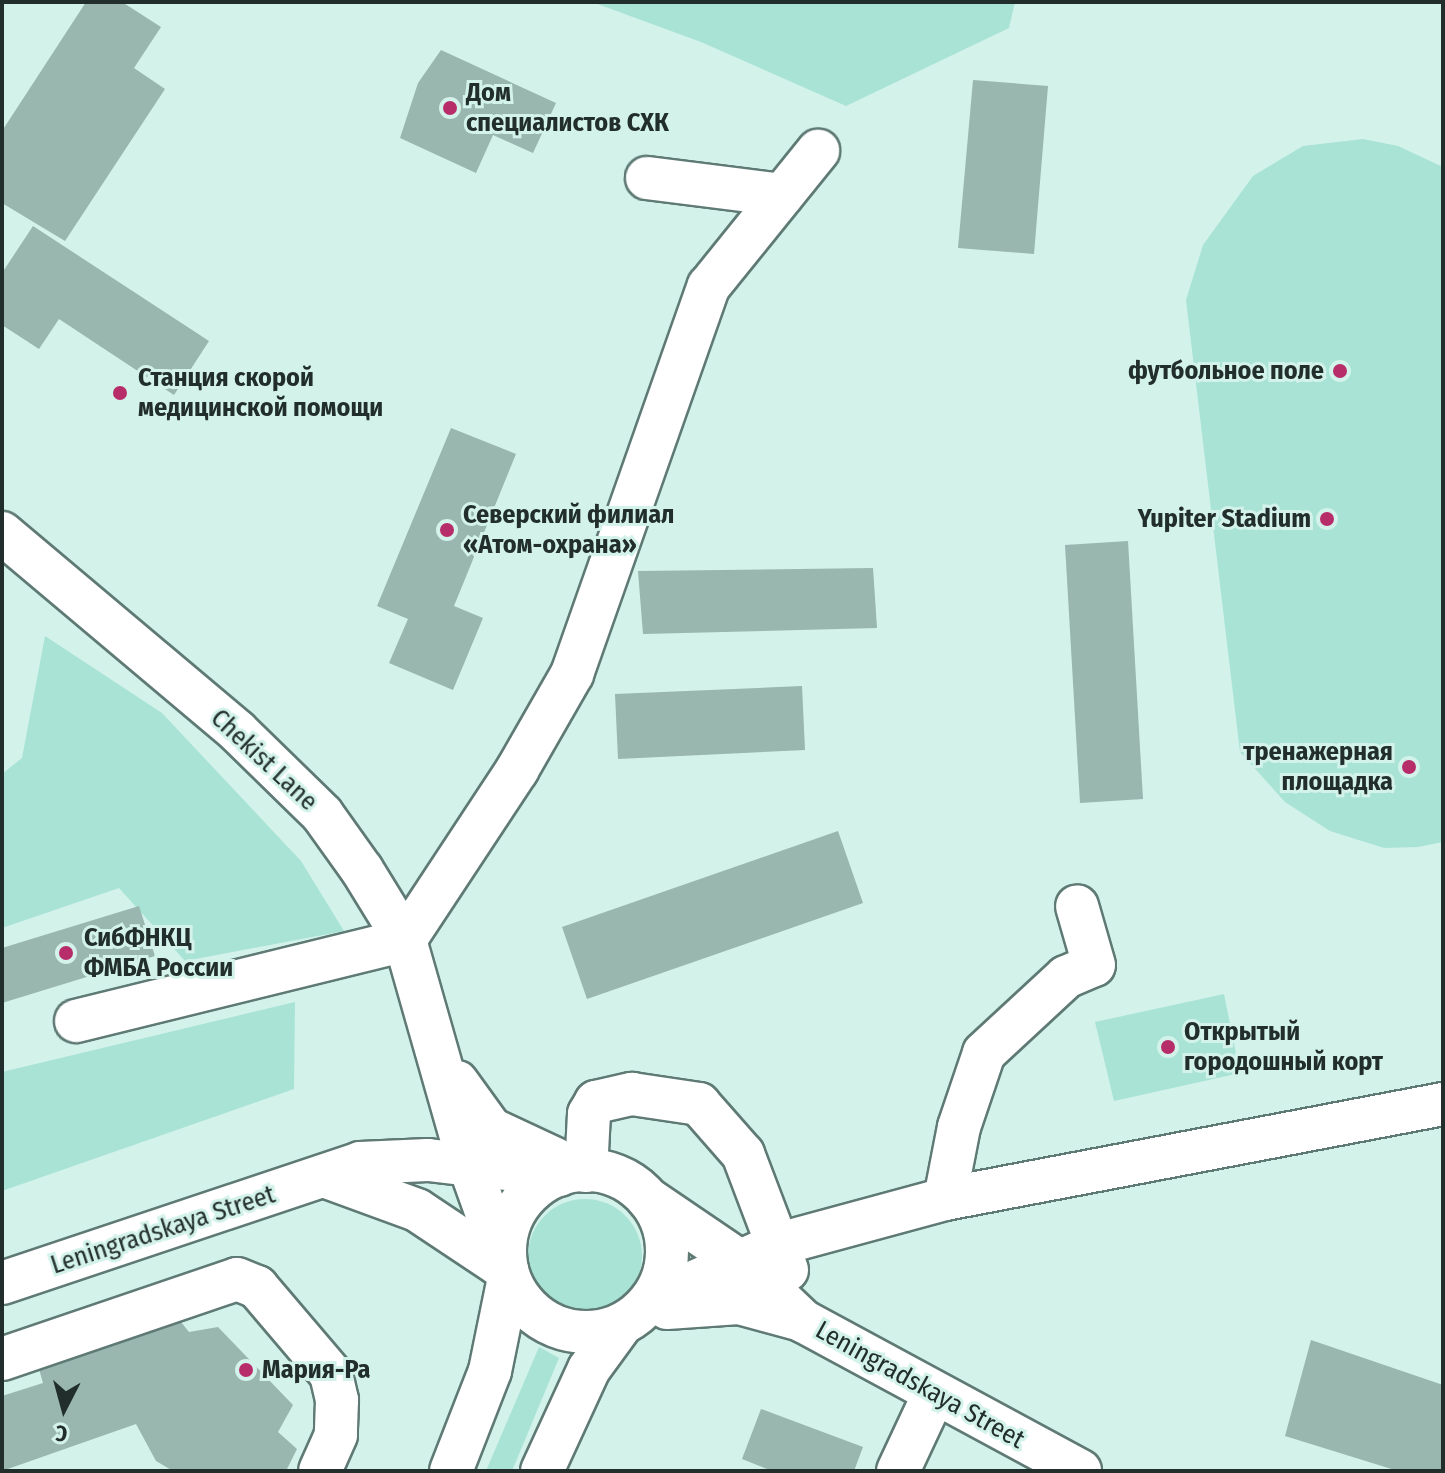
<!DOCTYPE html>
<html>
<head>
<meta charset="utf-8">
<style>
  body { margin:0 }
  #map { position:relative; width:1445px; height:1473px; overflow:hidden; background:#d3f2ea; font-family:"Fira Sans Condensed",sans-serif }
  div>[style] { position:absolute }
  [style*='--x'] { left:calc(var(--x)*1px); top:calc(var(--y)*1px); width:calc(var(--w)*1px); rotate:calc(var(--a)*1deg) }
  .green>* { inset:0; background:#a9e3d5 }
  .round { border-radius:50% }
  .building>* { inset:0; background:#99b6af }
  .roads { filter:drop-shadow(2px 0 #5f7a74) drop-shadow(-2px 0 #5f7a74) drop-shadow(0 2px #5f7a74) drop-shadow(0 -2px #5f7a74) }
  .minor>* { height:42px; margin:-21px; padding:0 21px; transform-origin:21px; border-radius:21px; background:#fff }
  .minor>.ring { margin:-21px; padding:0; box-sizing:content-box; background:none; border:42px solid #fff; border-radius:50% }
  .dots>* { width:22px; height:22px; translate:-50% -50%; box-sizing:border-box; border:4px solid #d3f2ea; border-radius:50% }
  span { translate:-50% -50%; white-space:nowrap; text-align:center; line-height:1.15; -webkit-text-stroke:6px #d3f2ea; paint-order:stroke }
  .poi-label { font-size:26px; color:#222e2b; font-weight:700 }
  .left { translate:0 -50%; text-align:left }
  .right { translate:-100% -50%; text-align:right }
  .street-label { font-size:26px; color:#222e2b }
  .frame { position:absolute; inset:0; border:4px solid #222e2b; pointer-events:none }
  .north { position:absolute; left:24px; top:1369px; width:80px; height:80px; -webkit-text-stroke:6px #d3f2ea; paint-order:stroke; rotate:186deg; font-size:22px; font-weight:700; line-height:32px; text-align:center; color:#222e2b }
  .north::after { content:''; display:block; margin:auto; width:28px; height:36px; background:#222e2b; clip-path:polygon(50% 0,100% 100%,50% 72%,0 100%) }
</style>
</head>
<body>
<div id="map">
  <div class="green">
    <div style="clip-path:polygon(592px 2px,1015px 2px,1009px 28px,846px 106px,701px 42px)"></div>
    <div style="clip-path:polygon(1363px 139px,1398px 146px,1443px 167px,1443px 842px,1418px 847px,1384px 848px,1330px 831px,1285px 802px,1240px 752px,1186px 300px,1203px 245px,1253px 176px,1303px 146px)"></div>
    <div style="clip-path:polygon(45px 636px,162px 713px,301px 861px,344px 931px,185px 961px,119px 888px,2px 928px,2px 774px,22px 758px)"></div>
    <div style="clip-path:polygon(1224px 994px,1240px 1073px,1114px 1101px,1095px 1022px)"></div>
    <div style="clip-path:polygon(295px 1002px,294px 1089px,2px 1191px,2px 1072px)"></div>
    <div class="round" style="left:528px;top:1199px;width:114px;height:114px"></div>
    <div style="clip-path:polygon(539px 1347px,559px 1358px,512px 1471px,486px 1471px)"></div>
  </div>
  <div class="building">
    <div style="clip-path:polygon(86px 2px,122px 2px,161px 27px,134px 68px,165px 89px,65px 241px,2px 203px,2px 131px)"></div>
    <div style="clip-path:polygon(441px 50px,556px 103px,533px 153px,493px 135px,476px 173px,400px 138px,418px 83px)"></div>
    <div style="clip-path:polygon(973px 80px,1048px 86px,1034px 254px,958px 248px)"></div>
    <div style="clip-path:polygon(33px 226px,209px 341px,174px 395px,59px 319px,39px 349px,2px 325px,2px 273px)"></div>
    <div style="clip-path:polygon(451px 428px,516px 454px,454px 606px,483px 618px,453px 690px,389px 663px,408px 619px,377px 606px)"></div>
    <div style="clip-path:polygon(1128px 541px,1143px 799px,1080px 803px,1065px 545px)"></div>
    <div style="clip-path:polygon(873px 568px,877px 628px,643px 634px,638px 571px)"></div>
    <div style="clip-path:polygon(802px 686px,805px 750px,618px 759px,615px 694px)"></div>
    <div style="clip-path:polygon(838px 831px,863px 903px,587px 999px,562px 927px)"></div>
    <div style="clip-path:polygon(139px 906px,155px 956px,2px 1003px,2px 948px)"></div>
    <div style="clip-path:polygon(177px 1317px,189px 1332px,218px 1327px,293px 1405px,278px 1432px,297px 1449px,286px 1471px,173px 1471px,156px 1461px,136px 1424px,2px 1471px,2px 1396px,43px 1383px,37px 1362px)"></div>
    <div style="clip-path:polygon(1311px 1340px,1443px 1385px,1443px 1471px,1398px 1471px,1285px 1436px)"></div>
    <div style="clip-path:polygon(761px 1409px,863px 1447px,854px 1471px,772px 1471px,742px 1459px)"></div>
  </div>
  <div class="roads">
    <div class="minor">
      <div style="--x:647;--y:178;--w:136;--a:7.2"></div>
      <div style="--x:2;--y:533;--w:307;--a:40.1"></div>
      <div style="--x:237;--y:731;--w:119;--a:44.3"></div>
      <div style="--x:322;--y:814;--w:69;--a:54.5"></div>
      <div style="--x:362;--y:870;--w:82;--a:58.4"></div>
      <div style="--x:405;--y:940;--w:233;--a:74.1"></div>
      <div style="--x:469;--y:1164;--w:113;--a:70.3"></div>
      <div style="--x:76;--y:1021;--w:339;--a:-13.8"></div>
      <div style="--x:405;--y:940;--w:204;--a:-56.6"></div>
      <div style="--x:517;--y:770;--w:111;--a:-60.2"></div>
      <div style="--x:572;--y:674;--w:411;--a:-70.6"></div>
      <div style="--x:709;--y:286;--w:174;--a:-51.1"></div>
      <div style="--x:457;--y:1082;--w:58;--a:54.1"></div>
      <div style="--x:491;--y:1129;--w:71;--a:25.1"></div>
      <div class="ring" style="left:505px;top:1170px;width:120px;height:120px"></div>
      <div style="--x:586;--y:1171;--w:57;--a:-87"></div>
      <div style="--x:589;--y:1114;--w:14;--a:-60"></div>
      <div style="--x:596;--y:1102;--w:37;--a:-13"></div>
      <div style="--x:632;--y:1094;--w:68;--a:8.5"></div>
      <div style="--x:699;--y:1104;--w:67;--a:48.7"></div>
      <div style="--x:743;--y:1154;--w:124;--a:69.2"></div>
      <div style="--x:324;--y:1176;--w:99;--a:20.1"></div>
      <div style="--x:417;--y:1210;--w:108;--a:33.7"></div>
      <div style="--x:648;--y:1199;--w:112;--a:34.1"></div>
      <div style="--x:741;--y:1262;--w:86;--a:43.6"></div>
      <div style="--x:803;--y:1321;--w:315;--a:28.4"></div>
      <div style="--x:945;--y:1199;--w:73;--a:-79"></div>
      <div style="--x:959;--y:1127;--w:78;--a:-71.3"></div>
      <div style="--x:984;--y:1053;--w:112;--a:-42.8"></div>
      <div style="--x:1066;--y:977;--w:30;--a:-23"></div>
      <div style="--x:1094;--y:965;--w:61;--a:-106.1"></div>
      <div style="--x:2;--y:1283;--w:378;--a:-18.5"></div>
      <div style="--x:360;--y:1163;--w:68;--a:-2.5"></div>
      <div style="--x:428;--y:1160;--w:132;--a:6.5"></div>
      <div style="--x:652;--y:1301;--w:139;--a:-24.2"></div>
      <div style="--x:779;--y:1244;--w:172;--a:-15.2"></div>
      <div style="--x:945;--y:1199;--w:507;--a:-10.8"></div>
      <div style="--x:667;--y:1308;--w:72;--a:-4"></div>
      <div style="--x:739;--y:1303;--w:61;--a:15.2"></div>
      <div style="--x:2;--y:1359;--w:248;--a:-18.8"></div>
      <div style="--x:237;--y:1279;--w:22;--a:22"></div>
      <div style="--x:257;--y:1287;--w:114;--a:49.6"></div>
      <div style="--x:331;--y:1374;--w:27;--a:77"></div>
      <div style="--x:337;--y:1400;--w:35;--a:92"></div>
      <div style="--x:336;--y:1435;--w:39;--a:114"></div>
      <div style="--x:451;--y:1471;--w:107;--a:-68.7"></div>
      <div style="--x:490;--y:1371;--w:95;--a:-78.5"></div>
      <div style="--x:542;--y:1471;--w:112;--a:-65.3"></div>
      <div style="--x:589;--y:1369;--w:54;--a:-54"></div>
      <div style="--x:898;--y:1471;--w:85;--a:-64.9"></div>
    </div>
  </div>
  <div class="dots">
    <div style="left:450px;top:108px;background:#b72d6a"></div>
    <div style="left:1340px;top:371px;background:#b72d6a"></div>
    <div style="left:120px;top:393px;background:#b72d6a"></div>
    <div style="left:1327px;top:519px;background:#b72d6a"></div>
    <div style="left:447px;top:530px;background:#b72d6a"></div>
    <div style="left:1409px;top:767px;background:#b72d6a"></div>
    <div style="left:66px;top:953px;background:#b72d6a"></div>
    <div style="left:1168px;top:1047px;background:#b72d6a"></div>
    <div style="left:246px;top:1370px;background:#b72d6a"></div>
  </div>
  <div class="poi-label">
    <span class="left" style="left:466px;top:108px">Дом<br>специалистов СХК</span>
    <span class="right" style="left:1324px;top:371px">футбольное поле</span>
    <span class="left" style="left:138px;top:393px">Станция скорой<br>медицинской помощи</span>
    <span class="left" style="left:463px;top:530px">Северский филиал<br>«Атом-охрана»</span>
    <span class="right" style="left:1311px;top:519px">Yupiter Stadium</span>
    <span class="right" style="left:1393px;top:767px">тренажерная<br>площадка</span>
    <span class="left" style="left:84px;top:953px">СибФНКЦ<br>ФМБА России</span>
    <span class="left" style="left:1184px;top:1047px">Открытый<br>городошный корт</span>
    <span class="left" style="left:262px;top:1370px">Мария-Ра</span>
  </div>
  <div class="street-label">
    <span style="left:264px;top:760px;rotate:43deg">Chekist Lane</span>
    <span style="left:163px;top:1230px;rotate:-18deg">Leningradskaya Street</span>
    <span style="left:920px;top:1385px;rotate:29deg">Leningradskaya Street</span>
  </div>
  <div class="frame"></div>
  <div class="north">С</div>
</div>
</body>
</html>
